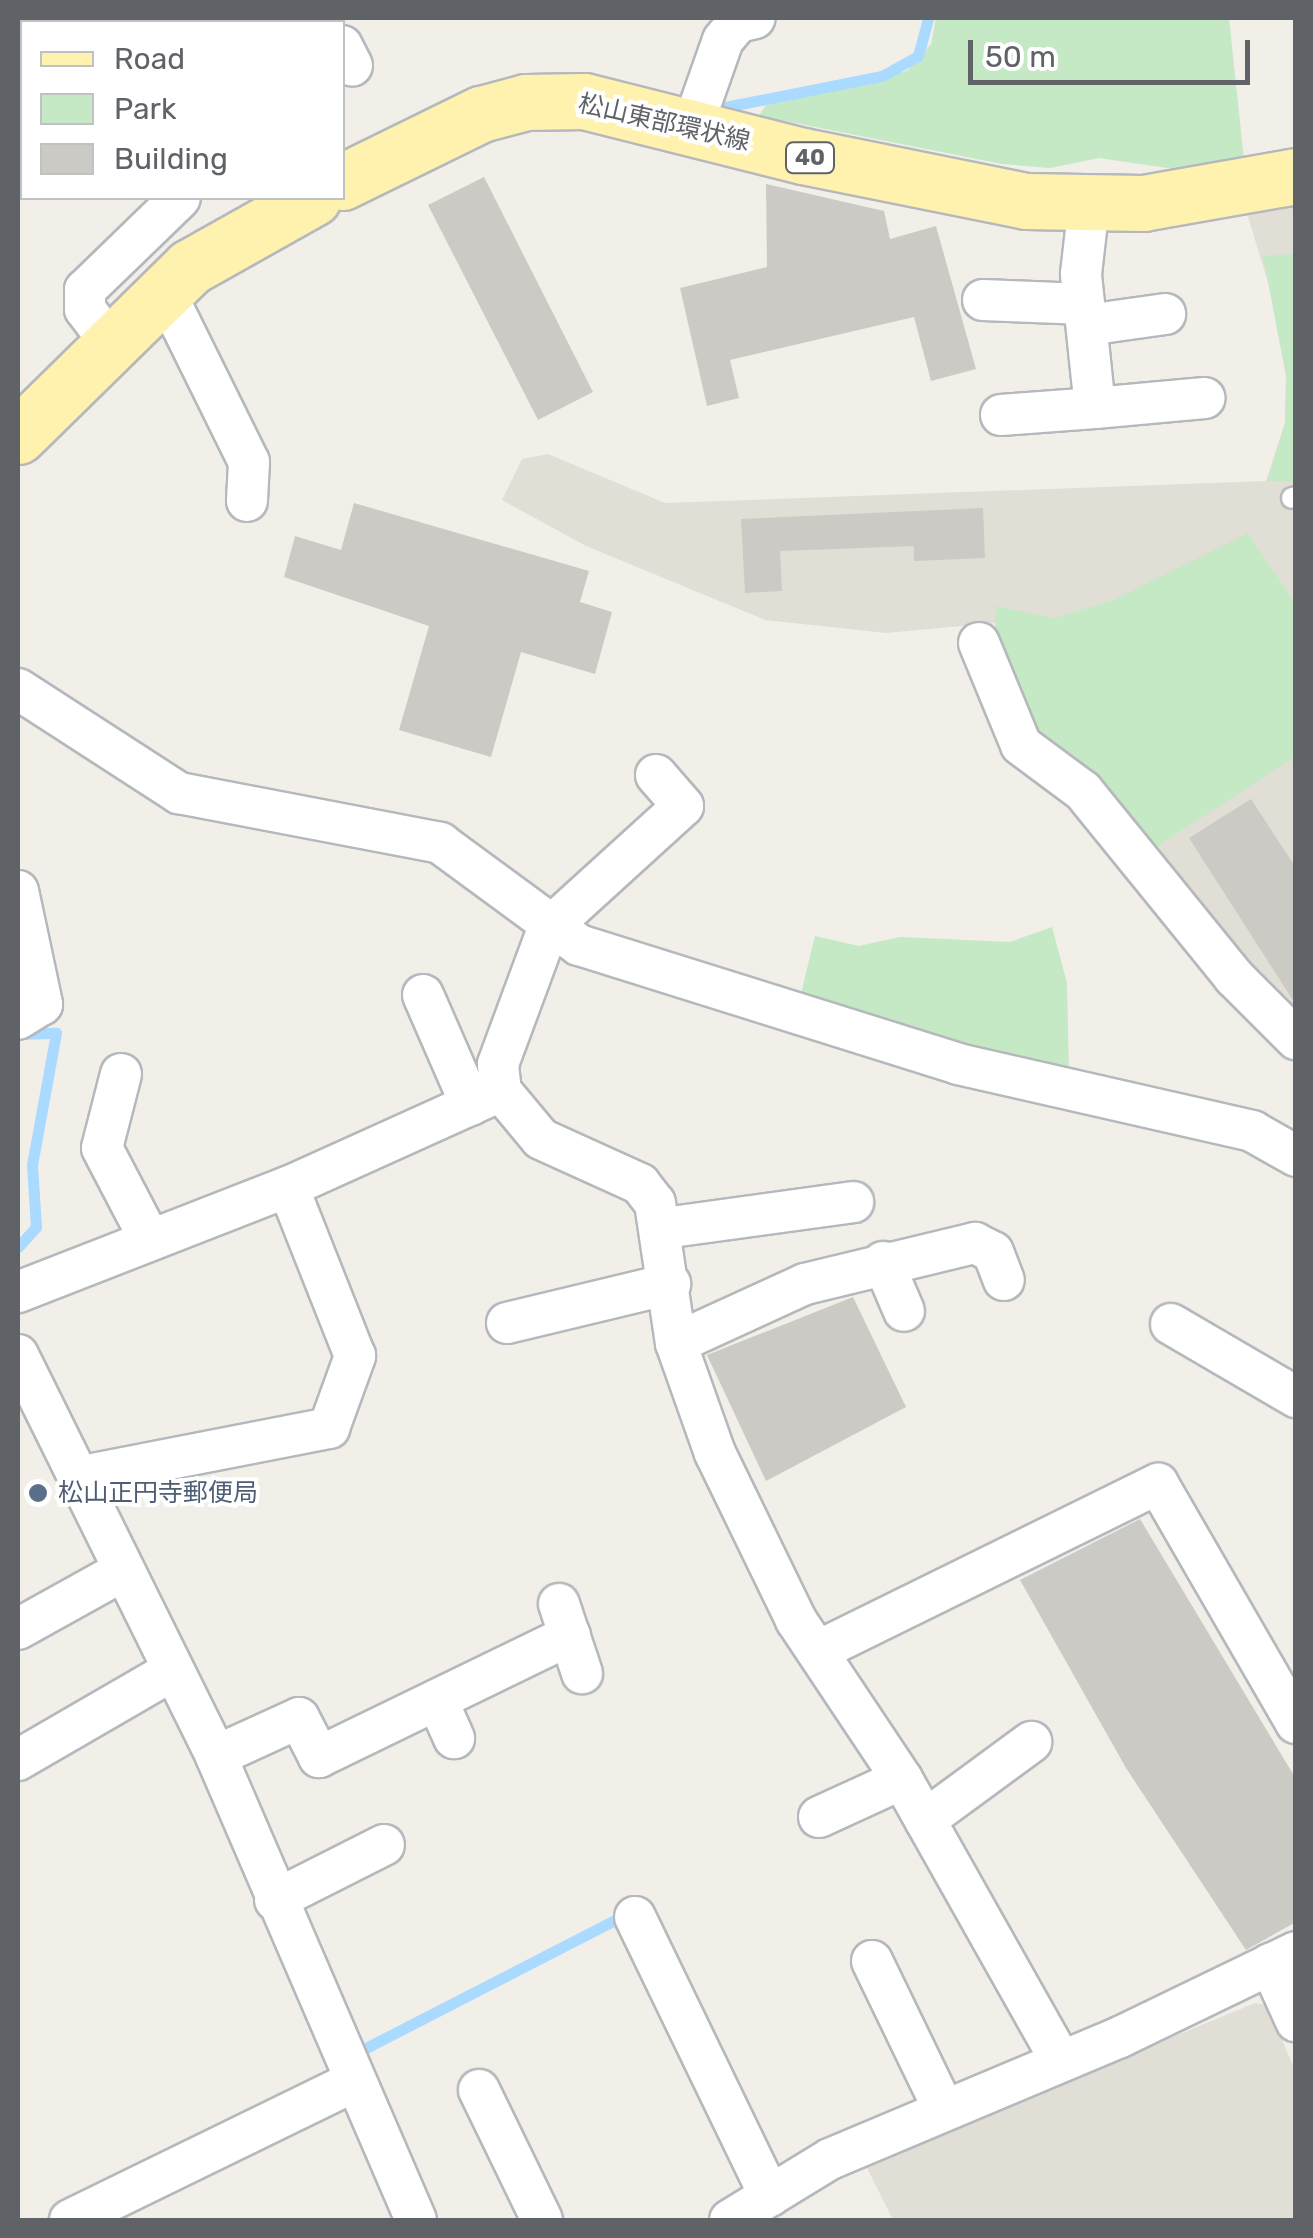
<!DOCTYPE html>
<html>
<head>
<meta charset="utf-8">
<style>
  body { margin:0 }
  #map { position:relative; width:1313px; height:2238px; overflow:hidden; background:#f1efe8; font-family:Rubik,"Noto Sans JP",sans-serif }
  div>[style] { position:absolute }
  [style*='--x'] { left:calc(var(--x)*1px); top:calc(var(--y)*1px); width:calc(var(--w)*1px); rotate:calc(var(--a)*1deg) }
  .education>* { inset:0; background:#e1ded6 }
  .green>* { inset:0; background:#c5e8c5 }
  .stream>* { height:11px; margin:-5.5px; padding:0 5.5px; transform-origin:5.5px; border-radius:5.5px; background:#aadaff }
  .building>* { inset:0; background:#cccac5 }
  .roads { filter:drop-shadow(2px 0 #b5b8bc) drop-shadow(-2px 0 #b5b8bc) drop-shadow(0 2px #b5b8bc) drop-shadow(0 -2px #b5b8bc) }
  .lane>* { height:20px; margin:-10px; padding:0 10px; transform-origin:10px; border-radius:10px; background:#fff }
  .street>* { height:40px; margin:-20px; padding:0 20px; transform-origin:20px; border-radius:20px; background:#fff }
  .primary>* { height:55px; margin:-27.5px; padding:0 27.5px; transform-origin:27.5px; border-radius:27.5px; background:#fff2af }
  .dots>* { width:28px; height:28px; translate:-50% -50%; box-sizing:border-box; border:5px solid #fff; border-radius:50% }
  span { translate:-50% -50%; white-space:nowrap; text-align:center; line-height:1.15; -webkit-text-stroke:8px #fff; paint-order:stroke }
  .shield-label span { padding:2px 8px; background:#fff; border:2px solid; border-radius:8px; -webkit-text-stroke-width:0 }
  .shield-label { font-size:22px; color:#5f6368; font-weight:700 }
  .street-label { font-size:25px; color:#5f6368 }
  .service-label { font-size:25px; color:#4e5e75 }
  .left { translate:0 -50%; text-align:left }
  .frame { position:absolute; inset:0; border:20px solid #5f6368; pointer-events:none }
  .legend { position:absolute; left:20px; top:20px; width:325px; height:180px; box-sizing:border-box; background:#fff; border:2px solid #bfc1c3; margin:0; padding:12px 18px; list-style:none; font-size:30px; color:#5f6368 }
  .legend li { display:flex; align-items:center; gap:20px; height:50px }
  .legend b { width:50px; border:2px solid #bfc1c3 }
  .scale { position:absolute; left:968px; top:40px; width:282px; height:45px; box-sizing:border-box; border:5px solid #5f6368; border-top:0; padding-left:12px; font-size:30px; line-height:35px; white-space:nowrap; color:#5f6368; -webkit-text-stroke:8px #fff; paint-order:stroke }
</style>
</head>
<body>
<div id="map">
  <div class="education">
    <div style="clip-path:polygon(1295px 199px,1295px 1023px,995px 638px,995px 623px,886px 633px,765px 620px,586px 546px,502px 500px,522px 459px,548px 454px,665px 503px,1266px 481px,1285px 423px,1286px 376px,1279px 318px,1245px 207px)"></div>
    <div style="clip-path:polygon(1255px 2003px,1267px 2005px,1295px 2070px,1295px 2220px,893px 2220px,865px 2164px)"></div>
  </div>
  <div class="green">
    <div style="clip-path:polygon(936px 18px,1229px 18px,1244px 160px,1188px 171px,1099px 158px,1050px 168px,1002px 164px,759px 116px,767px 103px,907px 71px,931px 44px)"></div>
    <div style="clip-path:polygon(1295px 254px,1295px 481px,1267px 481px,1285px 423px,1286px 376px,1263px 256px)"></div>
    <div style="clip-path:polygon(1248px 533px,1295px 603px,1295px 757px,1153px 849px,1042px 745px,995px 638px,996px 606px,1054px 618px,1113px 600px)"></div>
    <div style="clip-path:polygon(1052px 927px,1067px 983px,1069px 1075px,798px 1006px,815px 936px,859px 946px,900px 937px,1010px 942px)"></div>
  </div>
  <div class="stream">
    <div style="--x:725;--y:107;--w:160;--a:-11.2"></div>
    <div style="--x:882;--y:76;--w:41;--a:-29.1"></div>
    <div style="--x:918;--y:56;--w:39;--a:-75"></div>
    <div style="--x:18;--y:1034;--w:38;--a:-2"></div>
    <div style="--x:56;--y:1033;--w:134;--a:100.3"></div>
    <div style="--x:32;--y:1165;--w:62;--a:86.3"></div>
    <div style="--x:36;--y:1227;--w:27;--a:132"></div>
    <div style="--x:356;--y:2053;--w:300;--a:-27.2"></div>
  </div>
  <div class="building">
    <div style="clip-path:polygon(484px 177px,593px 392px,538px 420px,428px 205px)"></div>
    <div style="clip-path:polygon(766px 184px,884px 211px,890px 239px,936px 226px,976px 369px,931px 381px,914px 317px,730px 360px,739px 398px,707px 406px,680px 288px,767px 267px)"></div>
    <div style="clip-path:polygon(354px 503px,589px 571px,580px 602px,612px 612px,595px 674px,521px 652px,491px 757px,399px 730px,429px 626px,284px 577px,295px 536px,341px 550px)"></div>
    <div style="clip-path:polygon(983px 508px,985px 558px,914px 561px,914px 546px,780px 551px,782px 591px,745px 593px,741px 519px)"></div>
    <div style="clip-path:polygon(1251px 799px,1296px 868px,1296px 1005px,1189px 838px)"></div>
    <div style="clip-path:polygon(853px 1297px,906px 1407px,766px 1481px,707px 1355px)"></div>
    <div style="clip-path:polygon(1140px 1519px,1296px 1779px,1296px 1922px,1246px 1950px,1126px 1768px,1020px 1580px)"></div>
  </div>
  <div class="roads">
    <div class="lane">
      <div style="--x:1292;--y:498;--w:4;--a:-14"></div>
    </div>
    <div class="street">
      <div style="--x:173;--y:21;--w:8;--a:-23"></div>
      <div style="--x:342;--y:46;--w:22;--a:63"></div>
      <div style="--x:18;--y:78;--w:12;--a:70"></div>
      <div style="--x:692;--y:128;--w:93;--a:-70.6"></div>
      <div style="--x:723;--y:40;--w:23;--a:-50"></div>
      <div style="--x:738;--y:22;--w:17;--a:-13"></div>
      <div style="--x:18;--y:144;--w:5;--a:-37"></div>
      <div style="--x:164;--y:290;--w:192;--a:63.7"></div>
      <div style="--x:249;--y:462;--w:39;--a:93"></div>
      <div style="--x:983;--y:300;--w:101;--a:2.3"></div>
      <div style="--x:1087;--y:325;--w:79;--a:-8"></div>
      <div style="--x:109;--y:341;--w:40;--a:-127"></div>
      <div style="--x:85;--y:309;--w:19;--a:-90"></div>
      <div style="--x:85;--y:290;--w:132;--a:-44.1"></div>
      <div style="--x:1095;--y:408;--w:110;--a:-5.2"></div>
      <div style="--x:1001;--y:415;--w:94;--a:-4.3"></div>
      <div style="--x:1095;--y:408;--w:135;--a:-96"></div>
      <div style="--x:1081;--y:274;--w:70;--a:-83.5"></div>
      <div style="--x:979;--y:643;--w:110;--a:67.6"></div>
      <div style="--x:1021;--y:745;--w:77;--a:36.6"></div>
      <div style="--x:1083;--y:791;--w:240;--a:50.9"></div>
      <div style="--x:1234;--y:977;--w:88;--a:45"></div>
      <div style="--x:18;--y:689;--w:192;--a:32.9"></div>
      <div style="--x:179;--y:793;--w:266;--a:10.8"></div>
      <div style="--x:440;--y:843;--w:172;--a:36.3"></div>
      <div style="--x:579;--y:945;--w:397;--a:17.4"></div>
      <div style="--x:958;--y:1064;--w:302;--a:12.8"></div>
      <div style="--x:1252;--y:1131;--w:51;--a:29.6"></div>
      <div style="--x:656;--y:775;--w:41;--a:48.9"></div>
      <div style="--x:683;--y:806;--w:183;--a:137.7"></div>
      <div style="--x:548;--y:929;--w:144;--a:110.3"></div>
      <div style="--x:498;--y:1064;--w:27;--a:84"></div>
      <div style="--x:501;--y:1091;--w:62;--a:50.2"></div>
      <div style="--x:541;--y:1139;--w:109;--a:24.4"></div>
      <div style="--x:640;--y:1184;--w:24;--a:52"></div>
      <div style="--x:655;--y:1203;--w:142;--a:81.5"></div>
      <div style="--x:676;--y:1343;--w:117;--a:70.5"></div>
      <div style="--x:715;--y:1453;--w:186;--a:64.1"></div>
      <div style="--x:796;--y:1620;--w:191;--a:56.3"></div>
      <div style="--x:902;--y:1779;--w:324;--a:60.6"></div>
      <div style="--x:18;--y:891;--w:116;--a:78"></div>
      <div style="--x:42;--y:1004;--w:28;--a:148"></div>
      <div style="--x:423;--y:995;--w:120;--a:66.4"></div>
      <div style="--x:121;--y:1074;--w:76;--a:104.4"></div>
      <div style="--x:102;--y:1148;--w:104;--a:62.4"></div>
      <div style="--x:664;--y:1228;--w:191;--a:-7.8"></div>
      <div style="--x:883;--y:1262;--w:53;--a:66.8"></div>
      <div style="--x:18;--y:1292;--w:290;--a:-21.3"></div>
      <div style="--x:288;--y:1187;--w:234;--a:-24.3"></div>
      <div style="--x:507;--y:1323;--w:168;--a:-13.5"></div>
      <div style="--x:1171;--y:1324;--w:145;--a:30.3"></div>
      <div style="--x:676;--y:1343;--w:142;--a:-24.6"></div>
      <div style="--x:805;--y:1284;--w:175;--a:-13.6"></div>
      <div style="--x:975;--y:1243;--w:20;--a:27"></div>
      <div style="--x:993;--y:1252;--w:30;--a:69"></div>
      <div style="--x:18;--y:1355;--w:447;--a:63.7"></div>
      <div style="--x:216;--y:1756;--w:505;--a:66.68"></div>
      <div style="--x:77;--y:1477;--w:257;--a:-11"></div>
      <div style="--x:329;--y:1428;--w:77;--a:-70.1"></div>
      <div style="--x:355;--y:1356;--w:182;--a:-111.6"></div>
      <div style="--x:559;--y:1604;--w:73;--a:71.6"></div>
      <div style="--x:18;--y:1629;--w:121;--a:-29.1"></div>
      <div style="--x:818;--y:1651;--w:379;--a:-26.2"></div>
      <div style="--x:1158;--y:1484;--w:276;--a:60"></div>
      <div style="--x:437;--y:1700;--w:42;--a:65.9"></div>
      <div style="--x:216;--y:1756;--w:91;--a:-24.6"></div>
      <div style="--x:299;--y:1718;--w:44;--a:62.9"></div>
      <div style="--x:319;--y:1757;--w:279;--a:-25.9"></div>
      <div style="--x:18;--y:1760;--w:179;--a:-30.1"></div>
      <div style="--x:819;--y:1817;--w:91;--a:-24.6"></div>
      <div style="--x:925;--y:1820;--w:132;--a:-36.3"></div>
      <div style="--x:275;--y:1900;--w:122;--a:-26.8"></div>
      <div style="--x:635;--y:1917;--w:310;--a:64.2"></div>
      <div style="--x:872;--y:1961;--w:163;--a:64.2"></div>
      <div style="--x:1270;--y:1964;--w:63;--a:65.5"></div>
      <div style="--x:479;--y:2090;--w:144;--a:64.1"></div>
      <div style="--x:70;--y:2220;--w:313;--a:-26"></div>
      <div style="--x:730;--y:2220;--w:117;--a:-31.4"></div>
      <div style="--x:830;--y:2159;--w:315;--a:-22.8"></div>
      <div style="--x:1120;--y:2037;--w:195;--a:-25.8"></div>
    </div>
    <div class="primary">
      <div style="--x:342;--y:182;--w:155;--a:-26.1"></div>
      <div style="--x:481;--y:114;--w:47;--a:-14.9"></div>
      <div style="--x:526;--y:102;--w:58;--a:-1"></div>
      <div style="--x:584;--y:101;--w:226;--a:14.1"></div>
      <div style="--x:803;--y:156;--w:227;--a:11.4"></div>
      <div style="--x:1026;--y:201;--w:117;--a:1"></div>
      <div style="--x:1143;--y:203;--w:155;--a:-10"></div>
      <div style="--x:18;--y:436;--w:241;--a:-44.5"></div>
      <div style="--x:190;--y:267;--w:141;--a:-29.3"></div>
    </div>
  </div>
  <div class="dots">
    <div style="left:38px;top:1493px;background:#5c6f8a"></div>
  </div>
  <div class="shield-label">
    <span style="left:810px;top:158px">40</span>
  </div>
  <div class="street-label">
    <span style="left:664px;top:123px;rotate:13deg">松山東部環状線</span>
  </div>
  <div class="service-label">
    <span class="left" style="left:58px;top:1493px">松山正円寺郵便局</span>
  </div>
  <div class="frame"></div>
  <ul class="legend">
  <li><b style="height:12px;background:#fff2af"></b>Road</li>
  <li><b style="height:28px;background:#c5e8c5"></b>Park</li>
  <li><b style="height:28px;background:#cccac5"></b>Building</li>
  </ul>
  <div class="scale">50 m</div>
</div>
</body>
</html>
